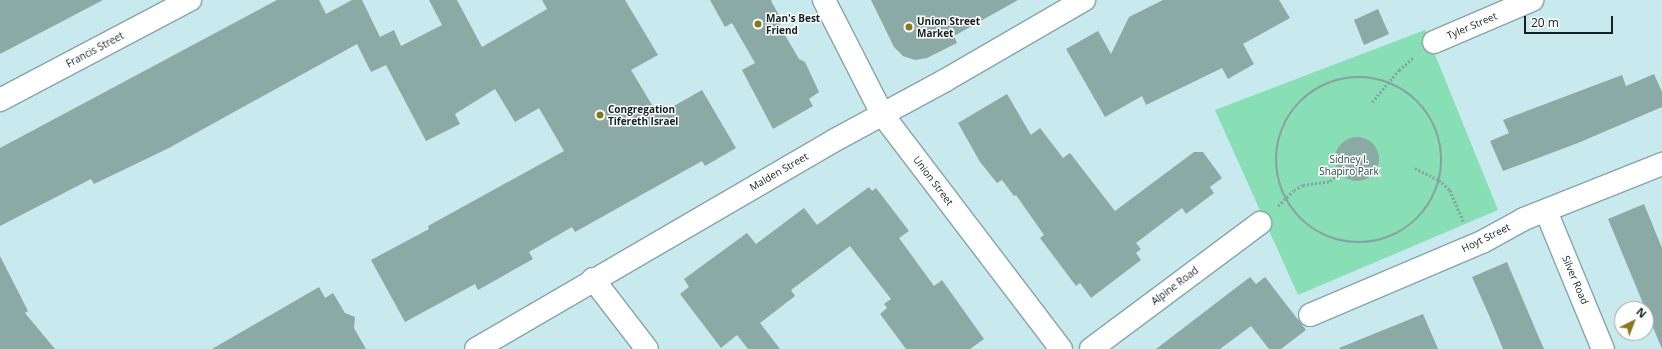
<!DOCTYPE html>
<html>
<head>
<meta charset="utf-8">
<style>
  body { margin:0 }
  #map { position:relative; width:1662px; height:349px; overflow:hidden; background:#c8e9ed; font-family:"Open Sans",sans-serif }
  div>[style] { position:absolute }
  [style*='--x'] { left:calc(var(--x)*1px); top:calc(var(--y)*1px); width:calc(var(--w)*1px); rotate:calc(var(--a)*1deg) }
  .green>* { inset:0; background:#88deb5 }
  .building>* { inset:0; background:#8caaa5 }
  .round { border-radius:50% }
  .path>* { height:2.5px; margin-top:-1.25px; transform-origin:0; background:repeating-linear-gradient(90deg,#87a1a4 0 2px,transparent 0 4px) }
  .path>.ring { margin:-1.25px; padding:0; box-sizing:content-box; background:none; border:2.5px solid #87a1a4; border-radius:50% }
  .roads { filter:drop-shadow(1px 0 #86a5a9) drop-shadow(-1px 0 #86a5a9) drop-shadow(0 1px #86a5a9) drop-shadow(0 -1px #86a5a9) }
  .minor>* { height:22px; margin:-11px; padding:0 11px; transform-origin:11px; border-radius:11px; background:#fff }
  .dots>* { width:11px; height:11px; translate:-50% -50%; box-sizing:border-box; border:2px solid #fff; border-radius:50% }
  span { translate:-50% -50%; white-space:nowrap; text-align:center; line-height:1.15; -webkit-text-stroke:3px #fff; paint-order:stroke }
  .poi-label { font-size:10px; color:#142021; font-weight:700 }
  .left { translate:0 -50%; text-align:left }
  .street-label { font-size:10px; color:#142021 }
  .park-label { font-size:10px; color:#204836 }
  .north { position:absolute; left:1614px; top:301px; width:40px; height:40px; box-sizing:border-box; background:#fff; border:1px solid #a1a6a6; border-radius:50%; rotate:42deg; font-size:11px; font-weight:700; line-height:16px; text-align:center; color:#142021 }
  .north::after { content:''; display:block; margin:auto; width:14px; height:18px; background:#88781c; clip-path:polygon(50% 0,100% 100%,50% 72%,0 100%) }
  .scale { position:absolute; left:1524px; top:16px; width:89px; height:18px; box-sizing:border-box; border:2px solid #142021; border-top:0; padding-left:5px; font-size:12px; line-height:14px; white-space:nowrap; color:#142021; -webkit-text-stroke:3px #fff; paint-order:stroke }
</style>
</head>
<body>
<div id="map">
  <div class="green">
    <div style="clip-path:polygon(1425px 30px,1498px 210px,1298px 295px,1215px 110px)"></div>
  </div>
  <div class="building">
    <div style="clip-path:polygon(0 0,103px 0,0 54px)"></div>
    <div style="clip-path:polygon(277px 0,319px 0,326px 14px,352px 0,362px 0,380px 37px,394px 30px,401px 46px,442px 25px,429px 0,457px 0,482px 47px,547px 9px,542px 0,625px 0,658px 55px,631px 70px,658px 115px,702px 90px,736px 148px,705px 166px,702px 161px,575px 232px,572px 227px,529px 252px,533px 259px,478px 290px,475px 284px,405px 322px,371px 260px,429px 229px,428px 226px,564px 151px,539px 108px,515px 122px,495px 89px,455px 114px,460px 124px,426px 141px,386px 65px,371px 72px,357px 44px,169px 148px,94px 184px,91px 179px,0 226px,0 148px)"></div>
    <div style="clip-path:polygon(710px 0,772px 0,771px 1px,783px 22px,779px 25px,799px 59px,805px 62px,819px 92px,809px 99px,813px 106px,773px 129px,742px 70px,755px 63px,732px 23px,725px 27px)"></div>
    <div style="clip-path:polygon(871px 0,1018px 0,954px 36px,957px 43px,927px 58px,915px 60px,903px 56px,894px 47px)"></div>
    <div style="clip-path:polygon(1163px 0,1279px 0,1290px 18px,1243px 44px,1254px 64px,1228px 79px,1222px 68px,1146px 105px,1142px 96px,1105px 117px,1066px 49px,1098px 31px,1111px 54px,1129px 17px)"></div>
    <div style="clip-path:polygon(1378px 9px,1389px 34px,1364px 45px,1354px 20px)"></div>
    <div style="clip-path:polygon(1654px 74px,1662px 92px,1662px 107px,1578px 143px,1503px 171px,1490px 141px,1509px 133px,1503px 120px,1622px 75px,1626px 86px)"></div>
    <div style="clip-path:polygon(1007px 94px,1031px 135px,1040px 128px,1063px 158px,1070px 153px,1115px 211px,1194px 152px,1203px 152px,1222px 178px,1210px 187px,1214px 193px,1186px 214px,1182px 208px,1136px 243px,1141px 249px,1136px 253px,1141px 260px,1091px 298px,1080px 283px,1076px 286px,1040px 238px,1044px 235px,1016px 195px,1014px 196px,1002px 180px,997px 183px,980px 162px,958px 123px)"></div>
    <div class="round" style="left:1335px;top:137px;width:44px;height:44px"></div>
    <div style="clip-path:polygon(869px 187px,872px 191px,876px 188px,909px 231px,899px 238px,934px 286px,942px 280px,984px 339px,970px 349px,906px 349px,880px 314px,887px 308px,884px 304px,891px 299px,850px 246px,791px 290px,795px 296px,760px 323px,780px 349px,748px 349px,737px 335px,721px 348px,680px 294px,689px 287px,684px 279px,747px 233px,756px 244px,804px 208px,817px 225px)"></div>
    <div style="clip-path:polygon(1644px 204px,1662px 248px,1662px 349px,1608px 219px)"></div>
    <div style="clip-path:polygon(0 256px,28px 311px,25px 313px,55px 349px,0 349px)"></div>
    <div style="clip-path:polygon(1507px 262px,1540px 340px,1544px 349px,1503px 349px,1488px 313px,1472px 277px)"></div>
    <div style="clip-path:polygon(1250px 277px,1256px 284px,1265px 277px,1306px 330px,1281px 349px,1269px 349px,1251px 326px,1220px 349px,1156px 349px)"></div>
    <div style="clip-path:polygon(319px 287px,325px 298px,333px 293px,345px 313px,355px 317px,354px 328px,366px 349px,212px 349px)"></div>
    <div style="clip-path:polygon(1423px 314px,1438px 349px,1340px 349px,1339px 348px)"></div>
  </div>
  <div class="path">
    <div class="ring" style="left:1276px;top:77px;width:163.5px;height:163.5px"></div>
    <div style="--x:1372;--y:102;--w:42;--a:-49.8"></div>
    <div style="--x:1399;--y:70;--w:18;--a:-41"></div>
    <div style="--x:1415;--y:168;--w:27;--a:27"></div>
    <div style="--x:1439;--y:180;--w:15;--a:42"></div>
    <div style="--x:1450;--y:190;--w:34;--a:67"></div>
    <div style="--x:1278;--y:206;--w:23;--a:-45"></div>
    <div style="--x:1294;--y:190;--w:10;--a:-29"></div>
    <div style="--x:1303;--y:185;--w:27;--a:-8"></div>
    <div style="--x:1330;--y:181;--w:13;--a:-39"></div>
  </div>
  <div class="roads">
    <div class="minor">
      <div style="--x:824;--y:0;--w:128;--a:63"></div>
      <div style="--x:882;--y:114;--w:295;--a:52.7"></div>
      <div style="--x:1434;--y:42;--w:107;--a:-23.2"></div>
      <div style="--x:0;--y:100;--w:215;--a:-27.8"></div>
      <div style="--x:1546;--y:211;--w:149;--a:67.6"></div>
      <div style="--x:593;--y:279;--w:88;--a:52.4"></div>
      <div style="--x:1310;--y:315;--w:189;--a:-23"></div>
      <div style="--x:1484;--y:241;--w:46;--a:-28.8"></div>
      <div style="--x:1524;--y:219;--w:149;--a:-21.7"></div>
      <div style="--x:476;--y:349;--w:415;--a:-30.2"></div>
      <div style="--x:835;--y:140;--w:124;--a:-28.4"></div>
      <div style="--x:944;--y:81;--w:162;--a:-30.1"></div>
      <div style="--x:1091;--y:349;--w:211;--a:-36.7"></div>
    </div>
  </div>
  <div class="dots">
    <div style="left:758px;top:24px;background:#88781c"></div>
    <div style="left:909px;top:27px;background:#88781c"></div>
    <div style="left:600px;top:115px;background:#88781c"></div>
  </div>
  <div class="poi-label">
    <span class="left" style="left:766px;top:24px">Man's Best<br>Friend</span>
    <span class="left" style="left:917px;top:27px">Union Street<br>Market</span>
    <span class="left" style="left:608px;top:115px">Congregation<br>Tifereth Israel</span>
  </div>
  <div class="street-label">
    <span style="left:1472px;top:26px;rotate:-23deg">Tyler Street</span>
    <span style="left:95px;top:50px;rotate:-28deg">Francis Street</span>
    <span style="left:779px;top:172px;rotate:-30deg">Malden Street</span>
    <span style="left:933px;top:181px;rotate:53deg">Union Street</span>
    <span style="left:1486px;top:238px;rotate:-26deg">Hoyt Street</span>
    <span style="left:1575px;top:280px;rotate:67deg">Silver Road</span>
    <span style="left:1175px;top:286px;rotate:-37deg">Alpine Road</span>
  </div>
  <div class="park-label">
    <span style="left:1349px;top:165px">Sidney I.<br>Shapiro Park</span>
  </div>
  <div class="north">N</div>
  <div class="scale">20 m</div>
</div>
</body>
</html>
